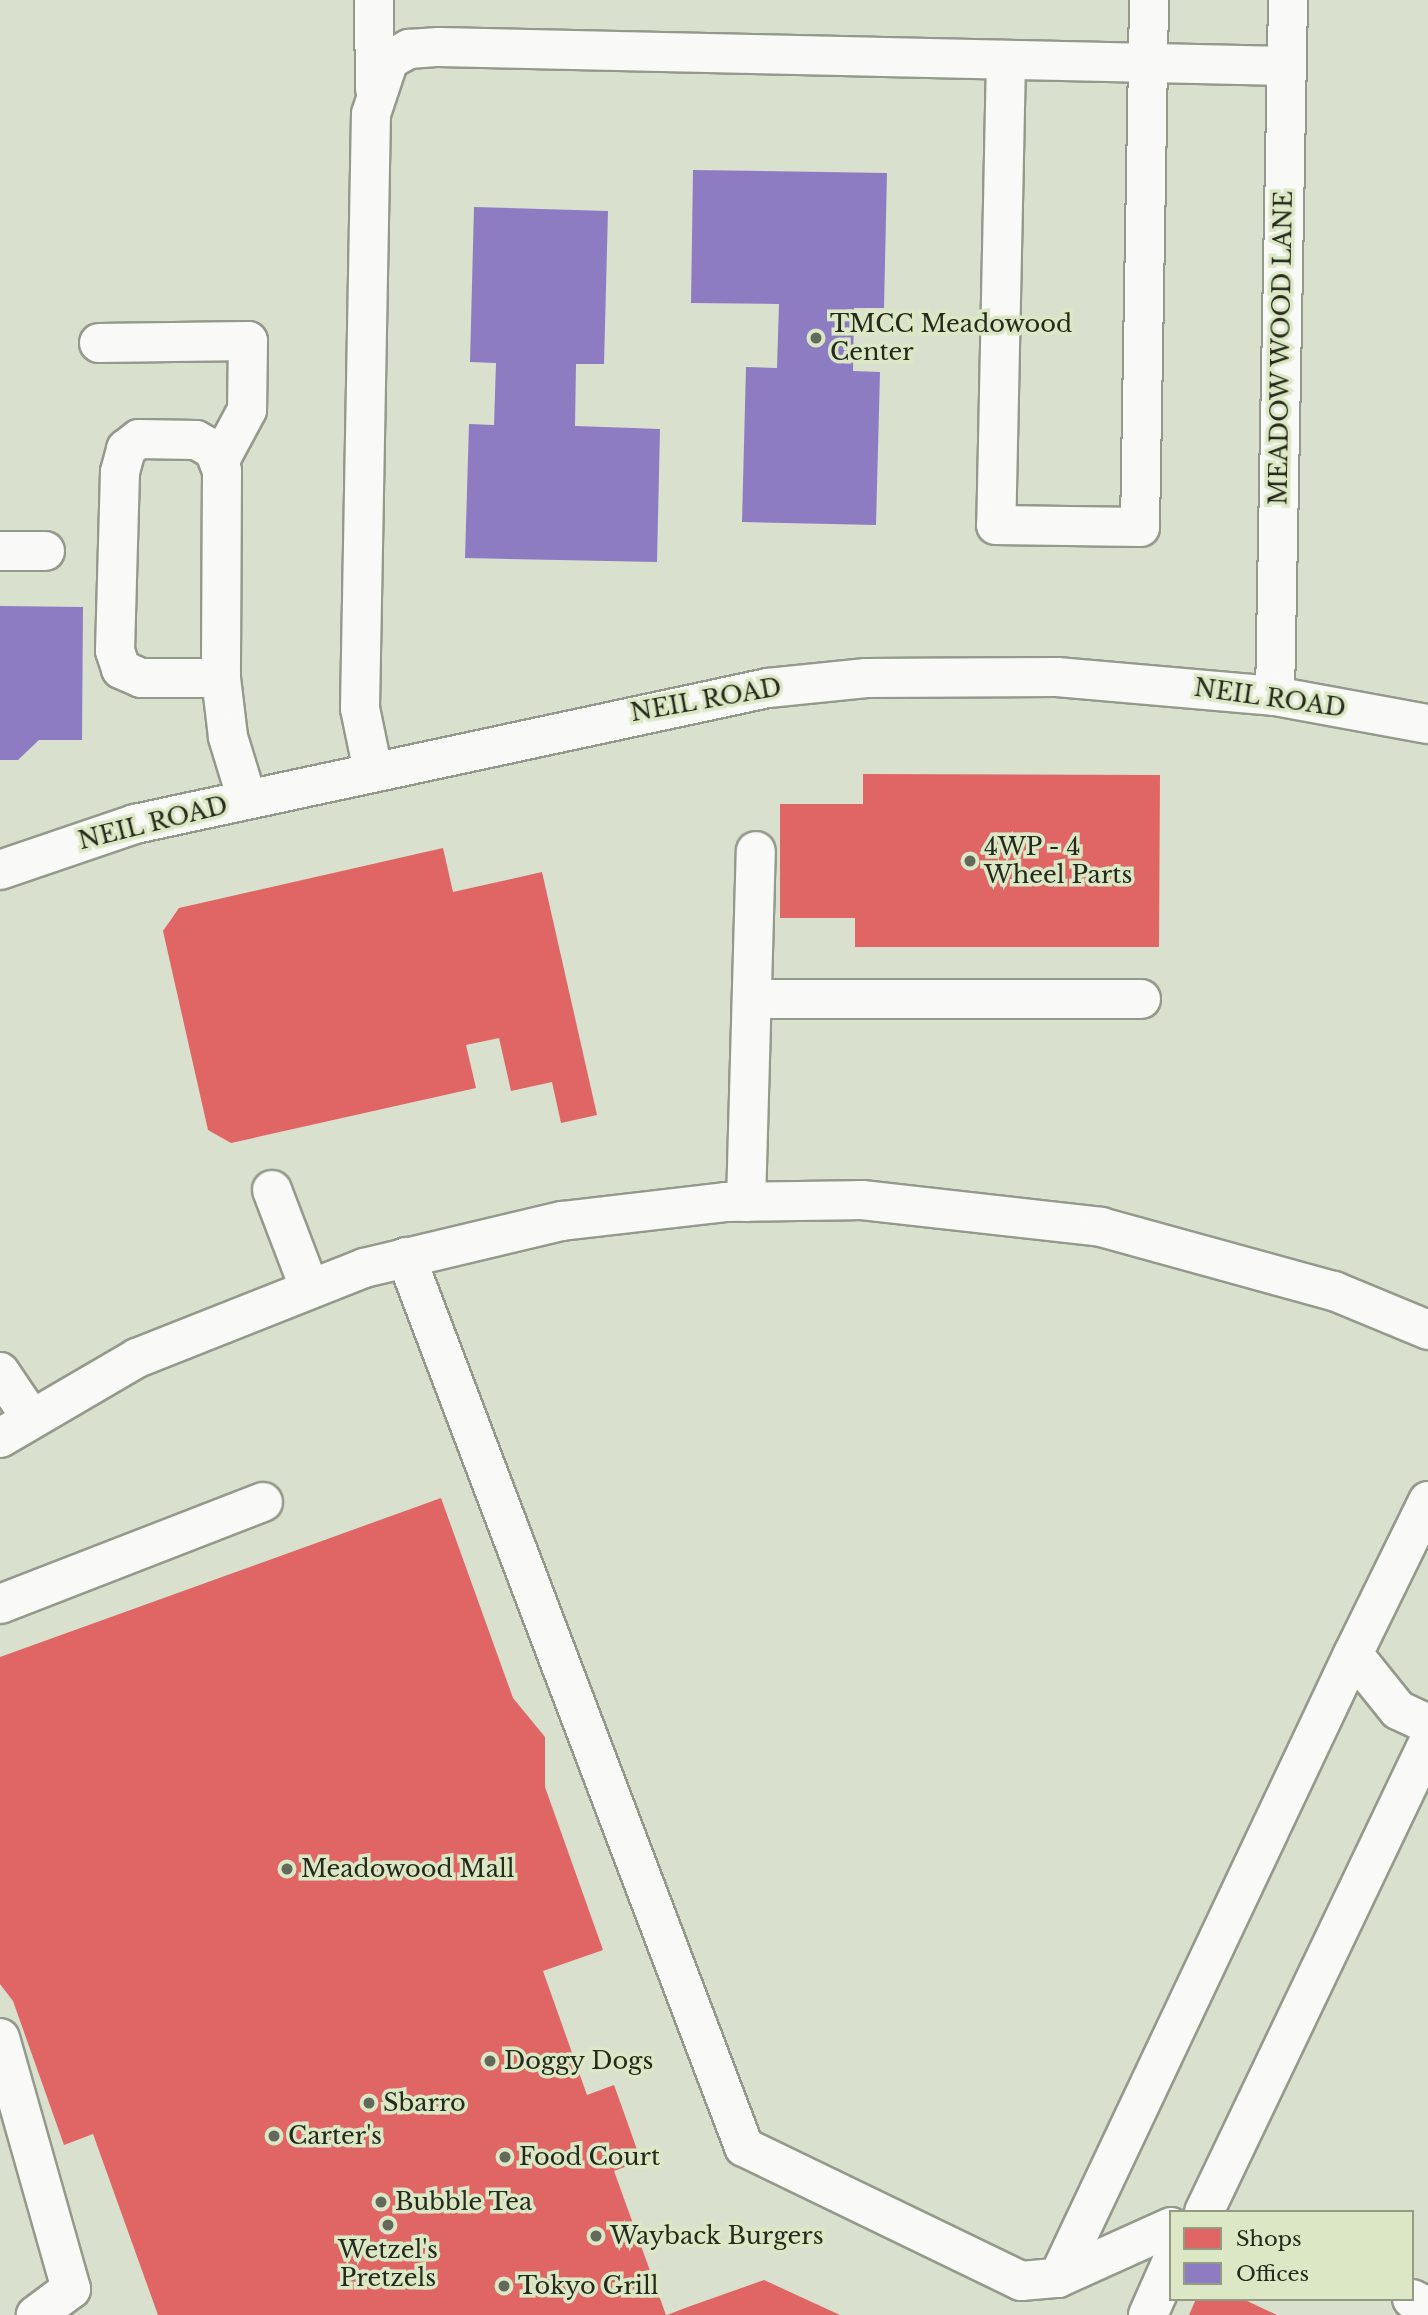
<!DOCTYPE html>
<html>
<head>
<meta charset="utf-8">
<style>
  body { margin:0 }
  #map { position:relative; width:1428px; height:2315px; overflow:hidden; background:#d9e0cd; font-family:"Libre Baskerville",serif }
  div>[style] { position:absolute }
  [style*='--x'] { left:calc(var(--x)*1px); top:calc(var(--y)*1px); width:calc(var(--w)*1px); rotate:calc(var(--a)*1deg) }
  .shops>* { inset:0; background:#e06666 }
  .offices>* { inset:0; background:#8e7cc3 }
  .roads { filter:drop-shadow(2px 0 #949a8b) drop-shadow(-2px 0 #949a8b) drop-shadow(0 2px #949a8b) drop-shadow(0 -2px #949a8b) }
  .minor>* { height:38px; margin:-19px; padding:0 19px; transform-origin:19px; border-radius:19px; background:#f9faf8 }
  .dots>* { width:19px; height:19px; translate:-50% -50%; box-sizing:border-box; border:4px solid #dce8c5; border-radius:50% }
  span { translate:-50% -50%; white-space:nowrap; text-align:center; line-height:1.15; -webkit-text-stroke:7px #dce8c5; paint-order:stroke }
  .poi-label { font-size:24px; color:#252a1d }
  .left { translate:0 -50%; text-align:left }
  .street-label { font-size:24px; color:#252a1d }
  .legend { position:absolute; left:1169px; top:2210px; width:245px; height:91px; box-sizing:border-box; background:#dce8c5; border:2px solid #939c82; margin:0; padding:9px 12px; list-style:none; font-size:21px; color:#252a1d }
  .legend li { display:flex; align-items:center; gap:14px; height:35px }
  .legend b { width:35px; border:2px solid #939c82 }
</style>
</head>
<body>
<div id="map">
  <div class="shops">
    <div style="clip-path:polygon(863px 774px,1160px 775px,1159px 947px,855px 947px,855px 918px,780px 918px,780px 804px,863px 804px)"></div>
    <div style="clip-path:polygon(443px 848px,453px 892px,542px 872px,597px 1115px,561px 1123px,552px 1082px,511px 1091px,499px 1038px,466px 1045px,476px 1088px,231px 1143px,208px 1130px,163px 931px,179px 908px)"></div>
    <div style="clip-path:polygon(441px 1498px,513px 1698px,545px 1737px,545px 1787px,603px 1950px,543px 1971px,587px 2095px,614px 2085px,628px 2124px,641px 2161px,614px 2171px,666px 2315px,158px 2315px,93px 2134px,64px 2145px,13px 2001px,0 1984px,0 1657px)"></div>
    <div style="clip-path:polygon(764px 2280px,840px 2315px,667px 2315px,685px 2308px)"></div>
    <div style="clip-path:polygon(1196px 2299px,1243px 2299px,1277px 2315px,1189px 2315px)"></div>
  </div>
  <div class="offices">
    <div style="clip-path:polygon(693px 170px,887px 173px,884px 308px,854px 308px,853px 371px,880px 372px,876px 525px,742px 522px,746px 367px,777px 368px,779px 304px,691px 303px)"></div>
    <div style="clip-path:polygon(474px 207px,608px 211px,604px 364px,576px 364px,575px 426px,660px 429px,657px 562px,465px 558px,469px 424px,494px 425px,496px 363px,470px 362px)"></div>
    <div style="clip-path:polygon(0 606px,83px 607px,82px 740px,39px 740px,18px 760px,0 760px)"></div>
  </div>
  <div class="roads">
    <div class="minor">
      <div style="--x:374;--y:0;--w:89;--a:89.4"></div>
      <div style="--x:1006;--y:60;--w:465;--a:91.2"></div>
      <div style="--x:996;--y:525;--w:144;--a:0.8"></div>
      <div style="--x:1140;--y:527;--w:527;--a:-89.02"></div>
      <div style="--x:99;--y:343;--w:149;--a:-0.8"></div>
      <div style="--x:248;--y:341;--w:69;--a:90.8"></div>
      <div style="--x:247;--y:410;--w:59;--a:118.3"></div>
      <div style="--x:0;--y:551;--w:45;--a:0"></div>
      <div style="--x:221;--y:678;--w:80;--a:180"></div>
      <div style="--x:141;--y:678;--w:22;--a:-156"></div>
      <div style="--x:121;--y:669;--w:19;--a:-108"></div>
      <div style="--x:115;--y:651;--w:179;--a:-88.4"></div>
      <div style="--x:120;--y:472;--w:24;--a:-75"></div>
      <div style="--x:126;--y:449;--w:16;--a:-38"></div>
      <div style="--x:139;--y:439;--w:57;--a:1"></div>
      <div style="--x:196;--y:440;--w:21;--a:29"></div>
      <div style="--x:214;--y:450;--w:22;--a:69"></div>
      <div style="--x:222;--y:471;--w:207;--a:90.3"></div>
      <div style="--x:221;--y:678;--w:59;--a:83.2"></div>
      <div style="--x:228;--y:737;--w:65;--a:73"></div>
      <div style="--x:1275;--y:696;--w:696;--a:-88.93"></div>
      <div style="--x:373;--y:771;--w:64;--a:-101.7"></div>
      <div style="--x:360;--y:708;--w:594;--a:-88.94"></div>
      <div style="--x:371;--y:114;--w:57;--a:-71.6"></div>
      <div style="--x:389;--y:60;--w:23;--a:-29"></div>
      <div style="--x:409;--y:49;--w:30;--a:-4"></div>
      <div style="--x:439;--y:47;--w:847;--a:1.29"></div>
      <div style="--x:0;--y:870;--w:143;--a:-18.8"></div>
      <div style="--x:135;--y:824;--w:647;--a:-12.13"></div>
      <div style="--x:768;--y:688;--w:99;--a:-5.8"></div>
      <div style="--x:866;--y:678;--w:191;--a:-0.3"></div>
      <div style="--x:1057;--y:677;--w:219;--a:5"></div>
      <div style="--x:1275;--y:696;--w:156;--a:10.4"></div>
      <div style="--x:752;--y:999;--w:389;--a:0"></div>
      <div style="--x:272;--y:1190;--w:104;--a:69.1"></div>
      <div style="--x:746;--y:1202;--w:351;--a:-88.4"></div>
      <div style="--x:406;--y:1257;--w:952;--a:69.2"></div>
      <div style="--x:744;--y:2147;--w:308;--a:25.8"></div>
      <div style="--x:1021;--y:2281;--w:37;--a:-5"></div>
      <div style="--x:1058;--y:2278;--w:124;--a:-24.3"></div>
      <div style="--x:0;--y:1372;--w:55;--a:56"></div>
      <div style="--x:0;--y:1438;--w:159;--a:-30.3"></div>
      <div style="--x:137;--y:1358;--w:244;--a:-21.6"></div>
      <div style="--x:364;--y:1268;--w:204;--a:-13.4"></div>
      <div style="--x:562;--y:1221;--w:164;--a:-6.6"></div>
      <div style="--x:725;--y:1202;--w:137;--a:-0.8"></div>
      <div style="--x:862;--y:1200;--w:241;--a:6.4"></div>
      <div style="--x:1101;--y:1227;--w:242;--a:15.4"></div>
      <div style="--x:1334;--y:1291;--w:102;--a:22.5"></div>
      <div style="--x:1428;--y:1501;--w:170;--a:116.1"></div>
      <div style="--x:1353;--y:1654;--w:72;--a:51.2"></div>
      <div style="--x:1398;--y:1710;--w:33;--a:25"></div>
      <div style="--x:0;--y:1604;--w:282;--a:-21.2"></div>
      <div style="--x:0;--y:2038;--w:261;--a:74.2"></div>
      <div style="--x:71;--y:2289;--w:44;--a:143.4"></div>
      <div style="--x:1204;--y:2212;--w:520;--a:-64.47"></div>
      <div style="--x:1058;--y:2278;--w:690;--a:-64.7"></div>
      <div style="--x:1412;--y:2299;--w:18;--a:27"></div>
      <div style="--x:1148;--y:2315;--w:57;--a:-66.1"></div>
    </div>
  </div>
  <div class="dots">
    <div style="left:816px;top:338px;background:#646a5b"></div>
    <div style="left:970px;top:861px;background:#646a5b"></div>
    <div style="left:287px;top:1869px;background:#646a5b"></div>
    <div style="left:490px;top:2061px;background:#646a5b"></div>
    <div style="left:369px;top:2103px;background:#646a5b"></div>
    <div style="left:274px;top:2136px;background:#646a5b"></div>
    <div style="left:505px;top:2157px;background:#646a5b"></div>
    <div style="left:381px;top:2202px;background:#646a5b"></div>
    <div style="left:388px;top:2225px;background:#646a5b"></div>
    <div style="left:596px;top:2236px;background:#646a5b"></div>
    <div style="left:504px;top:2286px;background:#646a5b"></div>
  </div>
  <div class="poi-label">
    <span class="left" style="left:830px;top:338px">TMCC Meadowood<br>Center</span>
    <span class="left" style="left:984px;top:861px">4WP - 4<br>Wheel Parts</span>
    <span class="left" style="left:301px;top:1869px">Meadowood Mall</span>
    <span class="left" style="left:504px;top:2061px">Doggy Dogs</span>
    <span class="left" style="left:383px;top:2103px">Sbarro</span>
    <span class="left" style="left:288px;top:2136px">Carter's</span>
    <span class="left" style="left:519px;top:2157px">Food Court</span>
    <span class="left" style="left:395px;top:2202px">Bubble Tea</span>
    <span class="left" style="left:610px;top:2236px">Wayback Burgers</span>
    <span style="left:388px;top:2264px">Wetzel's<br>Pretzels</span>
    <span class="left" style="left:518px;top:2286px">Tokyo Grill</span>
  </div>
  <div class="street-label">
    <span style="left:1281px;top:348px;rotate:-89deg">MEADOW WOOD LANE</span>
    <span style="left:1270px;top:698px;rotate:8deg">NEIL ROAD</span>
    <span style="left:706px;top:700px;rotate:-10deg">NEIL ROAD</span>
    <span style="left:153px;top:823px;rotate:-14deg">NEIL ROAD</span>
  </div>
  <ul class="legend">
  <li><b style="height:19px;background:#e06666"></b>Shops</li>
  <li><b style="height:19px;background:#8e7cc3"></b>Offices</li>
  </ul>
</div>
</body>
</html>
